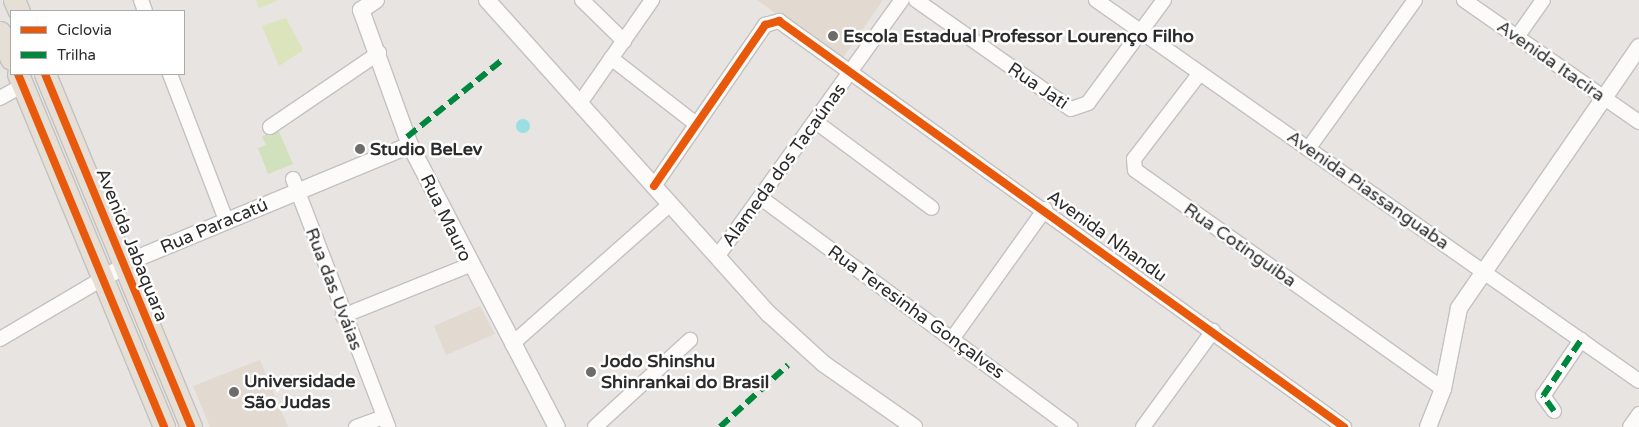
<!DOCTYPE html>
<html>
<head>
<meta charset="utf-8">
<style>
  body { margin:0 }
  #map { position:relative; width:1639px; height:427px; overflow:hidden; background:#e8e4e1; font-family:"Varela Round",sans-serif }
  div>[style] { position:absolute }
  [style*='--x'] { left:calc(var(--x)*1px); top:calc(var(--y)*1px); width:calc(var(--w)*1px); rotate:calc(var(--a)*1deg) }
  .education>* { inset:0; background:#e2d9d0 }
  .green>* { inset:0; background:#d1e0bd }
  .pitch>* { inset:0; background:#dce4bb }
  .water>* { inset:0; background:#9bdee4 }
  .round { border-radius:50% }
  .roads { filter:drop-shadow(1px 0 #c3c1c2) drop-shadow(-1px 0 #c3c1c2) drop-shadow(0 1px #c3c1c2) drop-shadow(0 -1px #c3c1c2) }
  .minor>* { height:14px; margin:-7px; padding:0 7px; transform-origin:7px; border-radius:7px; background:#fcfbfa }
  .tertiary>* { height:16px; margin:-8px; padding:0 8px; transform-origin:8px; border-radius:8px; background:#fcfbfa }
  .primary>* { height:21px; margin:-10.5px; padding:0 10.5px; transform-origin:10.5px; border-radius:10.5px; background:#e5dfd5 }
  .quiet>* { height:6px; margin-top:-3px; transform-origin:0; background:repeating-linear-gradient(90deg,#00873e 0 12px,transparent 0 18px) }
  .cycleway>* { height:8px; margin:-4px; padding:0 4px; transform-origin:4px; border-radius:4px; background:#e8590c }
  .dots>* { width:14px; height:14px; translate:-50% -50%; box-sizing:border-box; border:2px solid #fff; border-radius:50% }
  span { translate:-50% -50%; white-space:nowrap; text-align:center; line-height:1.15; -webkit-text-stroke:5px #fff; paint-order:stroke }
  .poi-label { font-size:18px; color:#2b2b2b; font-weight:700 }
  .left { translate:0 -50%; text-align:left }
  .street-label { font-size:18px; color:#2b2b2b }
  .legend { position:absolute; left:10px; top:10px; width:175px; height:65px; box-sizing:border-box; background:#fff; border:1px solid #aaa; margin:0; padding:6px 9px; list-style:none; font-size:15px; color:#2b2b2b }
  .legend li { display:flex; align-items:center; gap:10px; height:25px }
  .legend b { width:25px; border:1px solid #aaa }
</style>
</head>
<body>
<div id="map">
  <div class="education">
    <div style="clip-path:polygon(757px 0,883px 0,842px 59px)"></div>
    <div style="clip-path:polygon(480px 306px,495px 334px,446px 355px,434px 326px)"></div>
    <div style="clip-path:polygon(260px 360px,288px 427px,210px 427px,193px 386px)"></div>
  </div>
  <div class="green">
    <div style="clip-path:polygon(277px 127px,293px 164px,268px 174px,258px 148px,266px 145px,262px 137px)"></div>
  </div>
  <div class="pitch">
    <div style="clip-path:polygon(256px 0,276px 0,277px 1px,259px 8px)"></div>
    <div style="clip-path:polygon(286px 18px,303px 50px,279px 66px,262px 26px)"></div>
  </div>
  <div class="water">
    <div class="round" style="left:516px;top:119px;width:14px;height:14px"></div>
  </div>
  <div class="roads">
    <div class="minor">
      <div style="--x:141;--y:0;--w:12;--a:70"></div>
      <div style="--x:582;--y:0;--w:59;--a:44.3"></div>
      <div style="--x:916;--y:0;--w:189;--a:35.1"></div>
      <div style="--x:1071;--y:109;--w:18;--a:-19"></div>
      <div style="--x:1088;--y:103;--w:128;--a:-53.6"></div>
      <div style="--x:1096;--y:0;--w:663;--a:35.06"></div>
      <div style="--x:1464;--y:0;--w:213;--a:34.9"></div>
      <div style="--x:1517;--y:37;--w:45;--a:-54.9"></div>
      <div style="--x:611;--y:58;--w:108;--a:37.8"></div>
      <div style="--x:1200;--y:73;--w:108;--a:127.5"></div>
      <div style="--x:1134;--y:159;--w:11;--a:85"></div>
      <div style="--x:1135;--y:170;--w:378;--a:35.4"></div>
      <div style="--x:170;--y:74;--w:156;--a:69"></div>
      <div style="--x:0;--y:98;--w:26;--a:-29"></div>
      <div style="--x:580;--y:103;--w:126;--a:-55"></div>
      <div style="--x:816;--y:122;--w:144;--a:36.6"></div>
      <div style="--x:270;--y:127;--w:132;--a:-34.2"></div>
      <div style="--x:1308;--y:149;--w:183;--a:-54.3"></div>
      <div style="--x:293;--y:179;--w:266;--a:69"></div>
      <div style="--x:654;--y:186;--w:196;--a:-55.4"></div>
      <div style="--x:765;--y:25;--w:15;--a:-16"></div>
      <div style="--x:779;--y:21;--w:696;--a:35.7"></div>
      <div style="--x:761;--y:198;--w:385;--a:36.5"></div>
      <div style="--x:717;--y:257;--w:317;--a:-54.3"></div>
      <div style="--x:343;--y:316;--w:137;--a:-21.9"></div>
      <div style="--x:0;--y:339;--w:118;--a:-30.5"></div>
      <div style="--x:952;--y:339;--w:160;--a:-54.4"></div>
      <div style="--x:512;--y:344;--w:211;--a:-41.5"></div>
      <div style="--x:1554;--y:411;--w:19;--a:-126"></div>
      <div style="--x:1543;--y:396;--w:68;--a:-55.8"></div>
      <div style="--x:356;--y:427;--w:30;--a:-20"></div>
      <div style="--x:595;--y:427;--w:129;--a:-42.5"></div>
      <div style="--x:1143;--y:427;--w:119;--a:-53.9"></div>
      <div style="--x:1630;--y:427;--w:16;--a:-55"></div>
    </div>
    <div class="tertiary">
      <div style="--x:376;--y:0;--w:18;--a:146"></div>
      <div style="--x:361;--y:10;--w:144;--a:70.1"></div>
      <div style="--x:410;--y:145;--w:318;--a:62.5"></div>
      <div style="--x:487;--y:0;--w:422;--a:48.1"></div>
      <div style="--x:769;--y:314;--w:74;--a:42.3"></div>
      <div style="--x:824;--y:364;--w:110;--a:35"></div>
      <div style="--x:102;--y:279;--w:44;--a:-30.1"></div>
      <div style="--x:140;--y:257;--w:292;--a:-22.5"></div>
      <div style="--x:1428;--y:427;--w:41;--a:-68.5"></div>
      <div style="--x:1443;--y:389;--w:83;--a:-78.8"></div>
      <div style="--x:1459;--y:308;--w:317;--a:-55.4"></div>
    </div>
    <div class="primary">
      <div style="--x:14;--y:0;--w:12;--a:66"></div>
      <div style="--x:0;--y:32;--w:29;--a:68"></div>
      <div style="--x:18;--y:74;--w:382;--a:67.5"></div>
      <div style="--x:45;--y:74;--w:382;--a:67.5"></div>
    </div>
  </div>
  <div class="quiet">
    <div style="--x:407;--y:137;--w:121;--a:-39"></div>
    <div style="--x:1554;--y:411;--w:19;--a:-126"></div>
    <div style="--x:1543;--y:396;--w:68;--a:-55.8"></div>
    <div style="--x:720;--y:427;--w:92;--a:-42.4"></div>
  </div>
  <div class="cycleway">
    <div style="--x:18;--y:74;--w:382;--a:67.5"></div>
    <div style="--x:45;--y:74;--w:382;--a:67.5"></div>
    <div style="--x:654;--y:186;--w:196;--a:-55.4"></div>
    <div style="--x:765;--y:25;--w:15;--a:-16"></div>
    <div style="--x:779;--y:21;--w:696;--a:35.7"></div>
  </div>
  <div class="dots">
    <div style="left:833px;top:36px;background:#6d6c6b"></div>
    <div style="left:360px;top:149px;background:#6d6c6b"></div>
    <div style="left:591px;top:372px;background:#6d6c6b"></div>
    <div style="left:234px;top:392px;background:#6d6c6b"></div>
  </div>
  <div class="poi-label">
    <span class="left" style="left:843px;top:36px">Escola Estadual Professor Lourenço Filho</span>
    <span class="left" style="left:370px;top:149px">Studio BeLev</span>
    <span class="left" style="left:601px;top:372px">Jodo Shinshu<br>Shinrankai do Brasil</span>
    <span class="left" style="left:244px;top:392px">Universidade<br>São Judas</span>
  </div>
  <div class="street-label">
    <span style="left:1551px;top:61px;rotate:35deg">Avenida Itacira</span>
    <span style="left:1038px;top:86px;rotate:34deg">Rua Jati</span>
    <span style="left:784px;top:165px;rotate:-54deg">Alameda dos Tacaúnas</span>
    <span style="left:1368px;top:190px;rotate:35deg">Avenida Piassanguaba</span>
    <span style="left:446px;top:218px;rotate:64deg">Rua Mauro</span>
    <span style="left:214px;top:226px;rotate:-23deg">Rua Paracatú</span>
    <span style="left:1107px;top:236px;rotate:36deg">Avenida Nhandu</span>
    <span style="left:132px;top:245px;rotate:68deg">Avenida Jabaquara</span>
    <span style="left:1240px;top:245px;rotate:35deg">Rua Cotinguiba</span>
    <span style="left:334px;top:289px;rotate:69deg">Rua das Uváias</span>
    <span style="left:916px;top:312px;rotate:36deg">Rua Teresinha Gonçalves</span>
  </div>
  <ul class="legend">
  <li><b style="height:6px;background:#e8590c"></b>Ciclovia</li>
  <li><b style="height:6px;background:#00873e"></b>Trilha</li>
  </ul>
</div>
</body>
</html>
